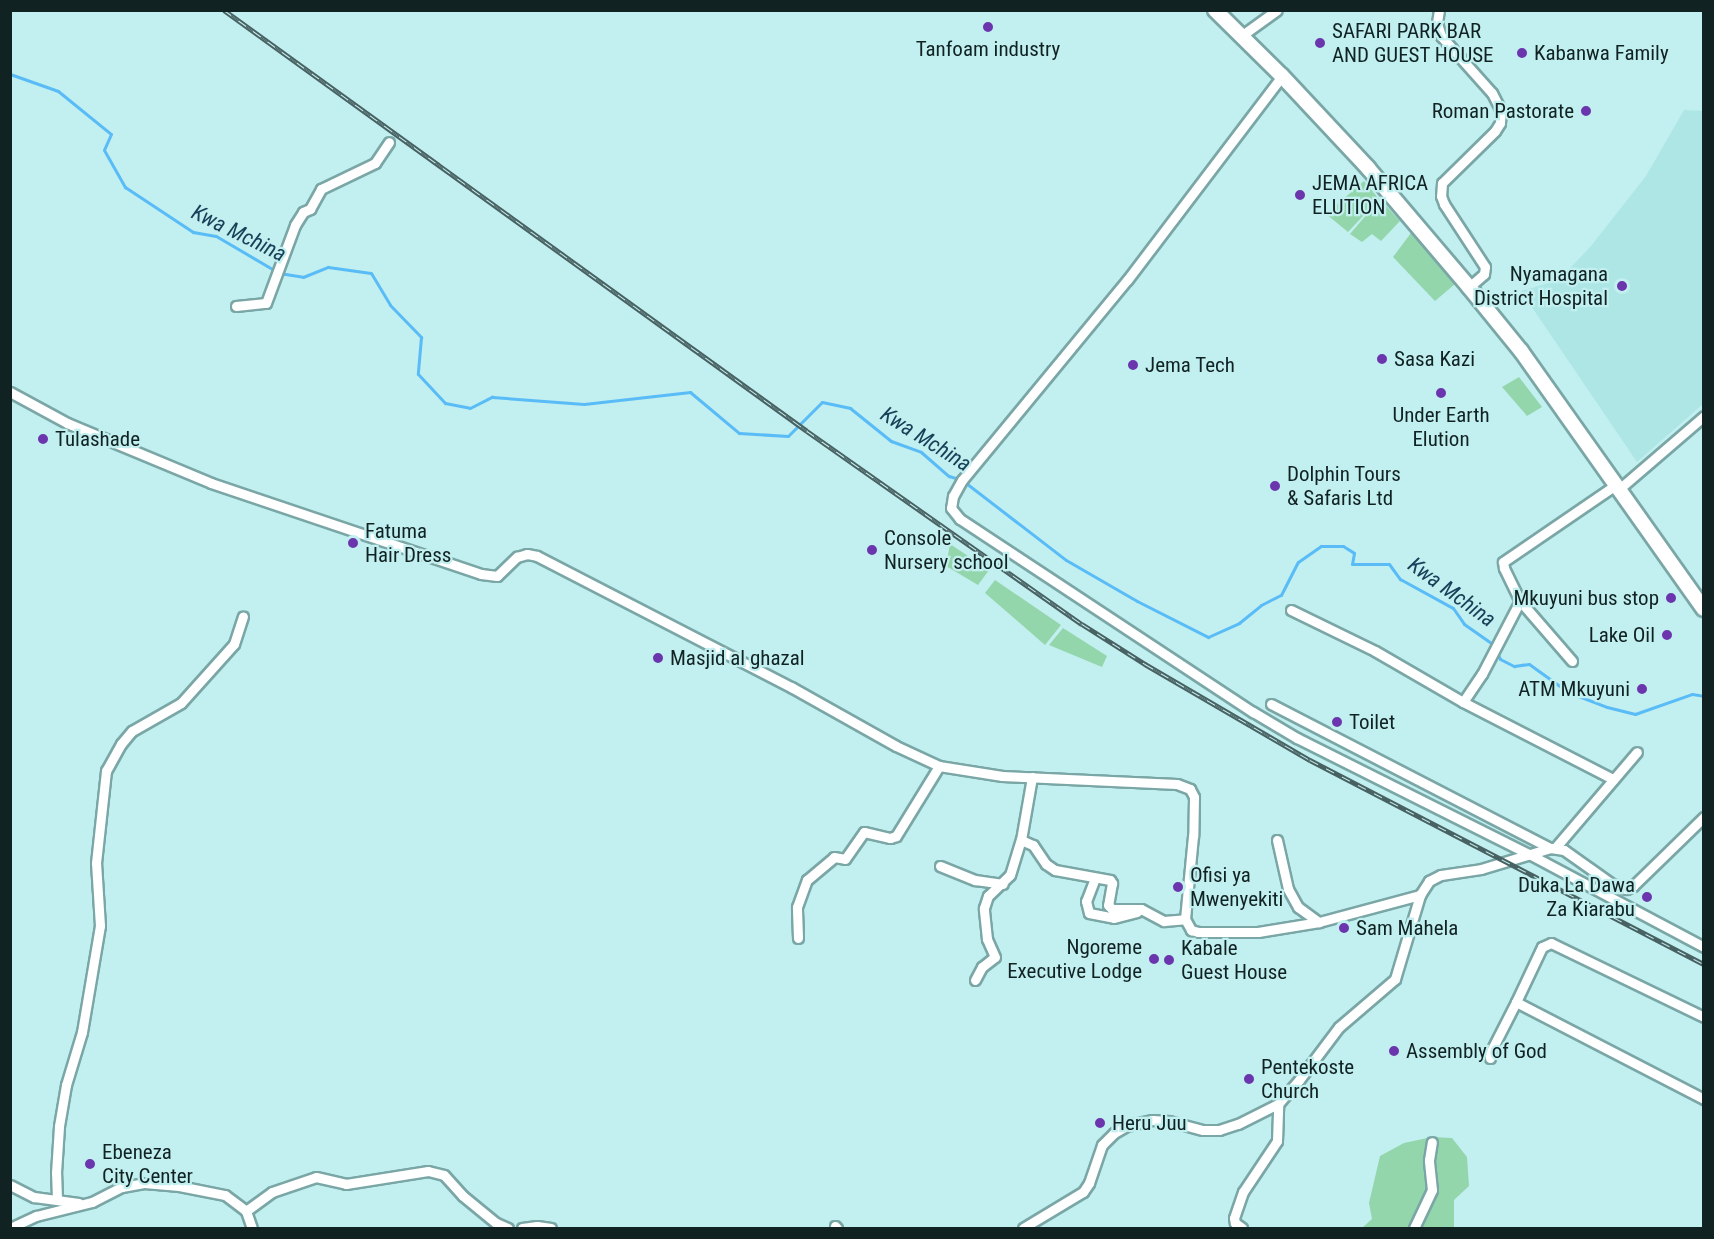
<!DOCTYPE html>
<html>
<head>
<meta charset="utf-8">
<style>
  body { margin:0 }
  #map { position:relative; width:1714px; height:1239px; overflow:hidden; background:#c2efef; font-family:"Roboto Condensed",sans-serif }
  div>[style] { position:absolute }
  [style*='--x'] { left:calc(var(--x)*1px); top:calc(var(--y)*1px); width:calc(var(--w)*1px); rotate:calc(var(--a)*1deg) }
  .built>* { inset:0; background:#aee6e6 }
  .green>* { inset:0; background:#94d6ab }
  .stream>* { height:3px; margin:-1.5px; padding:0 1.5px; transform-origin:1.5px; border-radius:1.5px; background:#59bcf7 }
  .roads { filter:drop-shadow(2px 0 #7aa6a6) drop-shadow(-2px 0 #7aa6a6) drop-shadow(0 2px #7aa6a6) drop-shadow(0 -2px #7aa6a6) }
  .minor>* { height:9px; margin:-4.5px; padding:0 4.5px; transform-origin:4.5px; border-radius:4.5px; background:#fff }
  .highway>* { height:14px; margin:-7px; padding:0 7px; transform-origin:7px; border-radius:7px; background:#fff }
  .rail>* { height:5px; margin-top:-2.5px; transform-origin:0; background:repeating-linear-gradient(90deg,#c2efef 0 9px,#486162 0 18px); box-sizing:border-box; border-block:2px solid #486162 }
  .dots>* { width:16px; height:16px; translate:-50% -50%; box-sizing:border-box; border:3px solid #c2efef; border-radius:50% }
  span { translate:-50% -50%; white-space:nowrap; text-align:center; line-height:1.15; -webkit-text-stroke:4.5px #c2efef; paint-order:stroke }
  .poi-label { font-size:21px; color:#112223 }
  .left { translate:0 -50%; text-align:left }
  .right { translate:-100% -50%; text-align:right }
  .water-label { font-size:22px; color:#184159; font-style:italic }
  .frame { position:absolute; inset:0; border:12px solid #112223; pointer-events:none }
</style>
</head>
<body>
<div id="map">
  <div class="built">
    <div style="clip-path:polygon(1684px 110px,1703px 111px,1703px 404px,1637px 462px,1521px 291px,1559px 280px,1591px 246px,1646px 176px)"></div>
  </div>
  <div class="green">
    <div style="clip-path:polygon(1364px 181px,1379px 199px,1348px 232px,1326px 214px)"></div>
    <div style="clip-path:polygon(1380px 199px,1400px 221px,1381px 241px,1372px 234px,1362px 242px,1350px 234px)"></div>
    <div style="clip-path:polygon(1411px 233px,1455px 284px,1435px 301px,1393px 257px)"></div>
    <div style="clip-path:polygon(1519px 377px,1542px 407px,1527px 416px,1502px 387px)"></div>
    <div style="clip-path:polygon(950px 544px,989px 570px,978px 585px,946px 566px)"></div>
    <div style="clip-path:polygon(995px 580px,1061px 625px,1045px 645px,985px 593px)"></div>
    <div style="clip-path:polygon(1063px 628px,1107px 656px,1102px 667px,1049px 645px)"></div>
    <div style="clip-path:polygon(1432px 1137px,1452px 1138px,1467px 1157px,1469px 1186px,1454px 1200px,1454px 1228px,1362px 1228px,1372px 1219px,1369px 1203px,1380px 1156px,1404px 1143px)"></div>
  </div>
  <div class="stream">
    <div style="--x:10;--y:74;--w:51;--a:19.5"></div>
    <div style="--x:58;--y:91;--w:68;--a:39.1"></div>
    <div style="--x:111;--y:134;--w:17;--a:114"></div>
    <div style="--x:104;--y:150;--w:43;--a:60.4"></div>
    <div style="--x:125;--y:187;--w:82;--a:33.5"></div>
    <div style="--x:193;--y:232;--w:23;--a:10"></div>
    <div style="--x:216;--y:236;--w:73;--a:30.4"></div>
    <div style="--x:279;--y:273;--w:24;--a:9"></div>
    <div style="--x:303;--y:277;--w:27;--a:-22"></div>
    <div style="--x:328;--y:267;--w:43;--a:7.9"></div>
    <div style="--x:371;--y:273;--w:37;--a:59"></div>
    <div style="--x:390;--y:305;--w:45;--a:45.9"></div>
    <div style="--x:421;--y:337;--w:37;--a:95"></div>
    <div style="--x:418;--y:374;--w:40;--a:47"></div>
    <div style="--x:445;--y:403;--w:25;--a:11"></div>
    <div style="--x:470;--y:408;--w:25;--a:-27"></div>
    <div style="--x:492;--y:397;--w:92;--a:4.4"></div>
    <div style="--x:584;--y:404;--w:107;--a:-6.5"></div>
    <div style="--x:690;--y:392;--w:64;--a:39.9"></div>
    <div style="--x:739;--y:433;--w:49;--a:3.5"></div>
    <div style="--x:788;--y:436;--w:48;--a:-45"></div>
    <div style="--x:822;--y:402;--w:29;--a:12"></div>
    <div style="--x:850;--y:408;--w:53;--a:38.8"></div>
    <div style="--x:891;--y:441;--w:32;--a:20"></div>
    <div style="--x:921;--y:452;--w:37;--a:41"></div>
    <div style="--x:949;--y:476;--w:14;--a:17"></div>
    <div style="--x:962;--y:480;--w:131;--a:37.6"></div>
    <div style="--x:1066;--y:560;--w:82;--a:30"></div>
    <div style="--x:1137;--y:601;--w:80;--a:26.9"></div>
    <div style="--x:1208;--y:637;--w:34;--a:-24"></div>
    <div style="--x:1239;--y:623;--w:28;--a:-39"></div>
    <div style="--x:1261;--y:605;--w:22;--a:-27"></div>
    <div style="--x:1281;--y:595;--w:37;--a:-63"></div>
    <div style="--x:1298;--y:562;--w:28;--a:-35"></div>
    <div style="--x:1321;--y:546;--w:22;--a:0"></div>
    <div style="--x:1343;--y:546;--w:13;--a:32"></div>
    <div style="--x:1354;--y:553;--w:11;--a:100"></div>
    <div style="--x:1352;--y:564;--w:37;--a:0"></div>
    <div style="--x:1389;--y:564;--w:19;--a:54"></div>
    <div style="--x:1400;--y:579;--w:60;--a:28.7"></div>
    <div style="--x:1453;--y:608;--w:19;--a:55"></div>
    <div style="--x:1464;--y:624;--w:37;--a:35"></div>
    <div style="--x:1496;--y:651;--w:9;--a:63"></div>
    <div style="--x:1500;--y:659;--w:16;--a:27"></div>
    <div style="--x:1514;--y:666;--w:15;--a:-8"></div>
    <div style="--x:1529;--y:664;--w:48;--a:35.7"></div>
    <div style="--x:1568;--y:692;--w:42;--a:21"></div>
    <div style="--x:1607;--y:707;--w:29;--a:14"></div>
    <div style="--x:1635;--y:714;--w:60;--a:-19.3"></div>
    <div style="--x:1692;--y:694;--w:12;--a:9"></div>
  </div>
  <div class="roads">
    <div class="minor">
      <div style="--x:1439;--y:10;--w:13;--a:99"></div>
      <div style="--x:1437;--y:23;--w:14;--a:73"></div>
      <div style="--x:1441;--y:36;--w:76;--a:48.2"></div>
      <div style="--x:1492;--y:93;--w:20;--a:63"></div>
      <div style="--x:1501;--y:111;--w:12;--a:95"></div>
      <div style="--x:1500;--y:123;--w:9;--a:122"></div>
      <div style="--x:1495;--y:131;--w:74;--a:135.5"></div>
      <div style="--x:1442;--y:183;--w:13;--a:94"></div>
      <div style="--x:1441;--y:196;--w:9;--a:69"></div>
      <div style="--x:1444;--y:204;--w:75;--a:56.9"></div>
      <div style="--x:1485;--y:267;--w:7;--a:98"></div>
      <div style="--x:1484;--y:274;--w:20;--a:139"></div>
      <div style="--x:1241;--y:36;--w:44;--a:-35.8"></div>
      <div style="--x:1282;--y:76;--w:256;--a:127.2"></div>
      <div style="--x:1127;--y:280;--w:259;--a:129.5"></div>
      <div style="--x:962;--y:480;--w:18;--a:119"></div>
      <div style="--x:953;--y:496;--w:12;--a:99"></div>
      <div style="--x:951;--y:508;--w:14;--a:51"></div>
      <div style="--x:960;--y:519;--w:351;--a:33.4"></div>
      <div style="--x:1253;--y:712;--w:51;--a:30.6"></div>
      <div style="--x:1297;--y:738;--w:259;--a:26.6"></div>
      <div style="--x:1529;--y:854;--w:198;--a:28"></div>
      <div style="--x:236;--y:306;--w:30;--a:-6"></div>
      <div style="--x:266;--y:303;--w:83;--a:-69.6"></div>
      <div style="--x:295;--y:225;--w:15;--a:-58"></div>
      <div style="--x:303;--y:212;--w:8;--a:-23"></div>
      <div style="--x:310;--y:209;--w:23;--a:-61"></div>
      <div style="--x:321;--y:189;--w:60;--a:-25.7"></div>
      <div style="--x:375;--y:163;--w:25;--a:-56"></div>
      <div style="--x:10;--y:392;--w:65;--a:28.5"></div>
      <div style="--x:67;--y:423;--w:156;--a:22.6"></div>
      <div style="--x:211;--y:483;--w:285;--a:18.6"></div>
      <div style="--x:481;--y:574;--w:16;--a:7"></div>
      <div style="--x:497;--y:576;--w:28;--a:-44"></div>
      <div style="--x:517;--y:557;--w:10;--a:-17"></div>
      <div style="--x:527;--y:554;--w:10;--a:11"></div>
      <div style="--x:537;--y:556;--w:286;--a:27.3"></div>
      <div style="--x:791;--y:687;--w:120;--a:29.3"></div>
      <div style="--x:896;--y:746;--w:47;--a:24.9"></div>
      <div style="--x:939;--y:766;--w:64;--a:9"></div>
      <div style="--x:1002;--y:776;--w:175;--a:2.6"></div>
      <div style="--x:1177;--y:784;--w:14;--a:21"></div>
      <div style="--x:1190;--y:789;--w:9;--a:63"></div>
      <div style="--x:1194;--y:797;--w:39;--a:91"></div>
      <div style="--x:1193;--y:836;--w:83;--a:95.5"></div>
      <div style="--x:1185;--y:919;--w:13;--a:61"></div>
      <div style="--x:1191;--y:930;--w:7;--a:16"></div>
      <div style="--x:1198;--y:932;--w:60;--a:0"></div>
      <div style="--x:1258;--y:932;--w:62;--a:-9.3"></div>
      <div style="--x:1319;--y:922;--w:105;--a:-15"></div>
      <div style="--x:1420;--y:895;--w:17;--a:-57"></div>
      <div style="--x:1429;--y:881;--w:13;--a:-27"></div>
      <div style="--x:1441;--y:875;--w:40;--a:-8.5"></div>
      <div style="--x:1481;--y:869;--w:72;--a:-16.9"></div>
      <div style="--x:1550;--y:848;--w:14;--a:8"></div>
      <div style="--x:1564;--y:850;--w:59;--a:35.3"></div>
      <div style="--x:1612;--y:884;--w:15;--a:20"></div>
      <div style="--x:1626;--y:889;--w:8;--a:-23"></div>
      <div style="--x:1633;--y:886;--w:99;--a:-44.2"></div>
      <div style="--x:1618;--y:490;--w:113;--a:-40.7"></div>
      <div style="--x:1291;--y:610;--w:93;--a:26"></div>
      <div style="--x:1375;--y:651;--w:102;--a:30.1"></div>
      <div style="--x:1463;--y:702;--w:169;--a:27.2"></div>
      <div style="--x:1572;--y:661;--w:79;--a:-130.9"></div>
      <div style="--x:1520;--y:601;--w:37;--a:-116"></div>
      <div style="--x:1504;--y:568;--w:6;--a:-99"></div>
      <div style="--x:1503;--y:562;--w:135;--a:-34.4"></div>
      <div style="--x:1463;--y:702;--w:34;--a:-56"></div>
      <div style="--x:1482;--y:674;--w:82;--a:-62.5"></div>
      <div style="--x:1271;--y:704;--w:314;--a:27.3"></div>
      <div style="--x:1021;--y:840;--w:13;--a:23"></div>
      <div style="--x:1033;--y:845;--w:23;--a:56"></div>
      <div style="--x:1046;--y:864;--w:11;--a:34"></div>
      <div style="--x:1055;--y:870;--w:56;--a:10.3"></div>
      <div style="--x:1110;--y:880;--w:4;--a:56"></div>
      <div style="--x:1112;--y:883;--w:22;--a:100"></div>
      <div style="--x:1108;--y:905;--w:6;--a:45"></div>
      <div style="--x:1112;--y:909;--w:29;--a:0"></div>
      <div style="--x:1141;--y:909;--w:26;--a:28"></div>
      <div style="--x:1164;--y:921;--w:21;--a:-5"></div>
      <div style="--x:1277;--y:840;--w:50;--a:77.3"></div>
      <div style="--x:1288;--y:889;--w:21;--a:61"></div>
      <div style="--x:1298;--y:907;--w:26;--a:36"></div>
      <div style="--x:1555;--y:848;--w:126;--a:-49.5"></div>
      <div style="--x:940;--y:866;--w:38;--a:22"></div>
      <div style="--x:975;--y:880;--w:28;--a:8"></div>
      <div style="--x:1095;--y:878;--w:25;--a:111"></div>
      <div style="--x:1086;--y:901;--w:12;--a:76"></div>
      <div style="--x:1089;--y:913;--w:25;--a:11"></div>
      <div style="--x:1114;--y:918;--w:24;--a:-15"></div>
      <div style="--x:798;--y:938;--w:31;--a:-92"></div>
      <div style="--x:797;--y:907;--w:29;--a:-70"></div>
      <div style="--x:807;--y:880;--w:35;--a:-40"></div>
      <div style="--x:834;--y:857;--w:11;--a:10"></div>
      <div style="--x:845;--y:859;--w:33;--a:-55"></div>
      <div style="--x:864;--y:832;--w:27;--a:13"></div>
      <div style="--x:890;--y:838;--w:6;--a:-18"></div>
      <div style="--x:896;--y:836;--w:82;--a:-58.4"></div>
      <div style="--x:975;--y:980;--w:15;--a:-62"></div>
      <div style="--x:982;--y:967;--w:16;--a:-38"></div>
      <div style="--x:995;--y:957;--w:20;--a:-114"></div>
      <div style="--x:987;--y:939;--w:31;--a:-96"></div>
      <div style="--x:984;--y:908;--w:13;--a:-72"></div>
      <div style="--x:988;--y:896;--w:30;--a:-44"></div>
      <div style="--x:1010;--y:875;--w:37;--a:-73"></div>
      <div style="--x:1021;--y:840;--w:64;--a:-80.1"></div>
      <div style="--x:1704;--y:1017;--w:170;--a:-154.2"></div>
      <div style="--x:1551;--y:943;--w:10;--a:156"></div>
      <div style="--x:1542;--y:947;--w:61;--a:115.3"></div>
      <div style="--x:1516;--y:1002;--w:212;--a:27.3"></div>
      <div style="--x:1490;--y:1058;--w:5;--a:-90"></div>
      <div style="--x:1490;--y:1053;--w:57;--a:-63"></div>
      <div style="--x:10;--y:1185;--w:27;--a:27"></div>
      <div style="--x:34;--y:1197;--w:45;--a:7.6"></div>
      <div style="--x:57;--y:1199;--w:26;--a:-92"></div>
      <div style="--x:56;--y:1173;--w:47;--a:-86.3"></div>
      <div style="--x:59;--y:1126;--w:42;--a:-80.3"></div>
      <div style="--x:66;--y:1085;--w:55;--a:-73.2"></div>
      <div style="--x:82;--y:1032;--w:108;--a:-80.4"></div>
      <div style="--x:100;--y:926;--w:63;--a:-93.6"></div>
      <div style="--x:96;--y:863;--w:93;--a:-83.8"></div>
      <div style="--x:106;--y:771;--w:31;--a:-61"></div>
      <div style="--x:121;--y:744;--w:17;--a:-50"></div>
      <div style="--x:132;--y:731;--w:56;--a:-29.7"></div>
      <div style="--x:181;--y:703;--w:79;--a:-48.1"></div>
      <div style="--x:234;--y:644;--w:29;--a:-72"></div>
      <div style="--x:246;--y:1211;--w:32;--a:-36"></div>
      <div style="--x:272;--y:1192;--w:46;--a:-18.8"></div>
      <div style="--x:316;--y:1177;--w:31;--a:13"></div>
      <div style="--x:346;--y:1184;--w:83;--a:-9"></div>
      <div style="--x:428;--y:1171;--w:16;--a:14"></div>
      <div style="--x:444;--y:1175;--w:28;--a:48"></div>
      <div style="--x:463;--y:1196;--w:43;--a:39.3"></div>
      <div style="--x:496;--y:1223;--w:13;--a:23"></div>
      <div style="--x:835;--y:1226;--w:3;--a:45"></div>
      <div style="--x:10;--y:1228;--w:29;--a:-25"></div>
      <div style="--x:36;--y:1216;--w:58;--a:-14"></div>
      <div style="--x:92;--y:1202;--w:34;--a:-27"></div>
      <div style="--x:122;--y:1187;--w:22;--a:-10"></div>
      <div style="--x:144;--y:1183;--w:35;--a:5"></div>
      <div style="--x:179;--y:1186;--w:47;--a:11.1"></div>
      <div style="--x:225;--y:1195;--w:26;--a:37"></div>
      <div style="--x:246;--y:1211;--w:18;--a:71"></div>
      <div style="--x:522;--y:1228;--w:15;--a:-8"></div>
      <div style="--x:537;--y:1226;--w:14;--a:8"></div>
      <div style="--x:1023;--y:1228;--w:70;--a:-31"></div>
      <div style="--x:1083;--y:1192;--w:11;--a:-56"></div>
      <div style="--x:1089;--y:1183;--w:40;--a:-71.1"></div>
      <div style="--x:1102;--y:1145;--w:17;--a:-45"></div>
      <div style="--x:1114;--y:1133;--w:14;--a:-30"></div>
      <div style="--x:1126;--y:1126;--w:27;--a:-13"></div>
      <div style="--x:1152;--y:1120;--w:17;--a:3"></div>
      <div style="--x:1169;--y:1121;--w:35;--a:15"></div>
      <div style="--x:1203;--y:1130;--w:16;--a:0"></div>
      <div style="--x:1219;--y:1130;--w:20;--a:-18"></div>
      <div style="--x:1238;--y:1124;--w:45;--a:-26.6"></div>
      <div style="--x:1278;--y:1104;--w:32;--a:-49"></div>
      <div style="--x:1299;--y:1080;--w:66;--a:-53"></div>
      <div style="--x:1339;--y:1027;--w:74;--a:-40.6"></div>
      <div style="--x:1395;--y:979;--w:88;--a:-73.4"></div>
      <div style="--x:1242;--y:1228;--w:9;--a:-144"></div>
      <div style="--x:1235;--y:1223;--w:5;--a:-101"></div>
      <div style="--x:1234;--y:1218;--w:28;--a:-71"></div>
      <div style="--x:1243;--y:1192;--w:61;--a:-56.3"></div>
      <div style="--x:1277;--y:1141;--w:37;--a:-88"></div>
      <div style="--x:1414;--y:1228;--w:42;--a:-64.7"></div>
      <div style="--x:1432;--y:1190;--w:30;--a:-96"></div>
      <div style="--x:1429;--y:1160;--w:18;--a:-81"></div>
    </div>
    <div class="highway">
      <div style="--x:1215;--y:10;--w:94;--a:44.6"></div>
      <div style="--x:1282;--y:76;--w:126;--a:46.9"></div>
      <div style="--x:1368;--y:168;--w:156;--a:49.7"></div>
      <div style="--x:1469;--y:287;--w:82;--a:50.9"></div>
      <div style="--x:1521;--y:351;--w:316;--a:54.7"></div>
    </div>
  </div>
  <div class="rail">
    <div style="--x:224;--y:10;--w:719;--a:35.83"></div>
    <div style="--x:807;--y:431;--w:336;--a:35.1"></div>
    <div style="--x:1082;--y:624;--w:75;--a:32.4"></div>
    <div style="--x:1145;--y:664;--w:191;--a:30.2"></div>
    <div style="--x:1310;--y:760;--w:444;--a:27.4"></div>
  </div>
  <div class="dots">
    <div style="left:988px;top:27px;background:#6b36ad"></div>
    <div style="left:1320px;top:43px;background:#6b36ad"></div>
    <div style="left:1522px;top:53px;background:#6b36ad"></div>
    <div style="left:1586px;top:111px;background:#6b36ad"></div>
    <div style="left:1300px;top:195px;background:#6b36ad"></div>
    <div style="left:1622px;top:286px;background:#6b36ad"></div>
    <div style="left:1382px;top:359px;background:#6b36ad"></div>
    <div style="left:1133px;top:365px;background:#6b36ad"></div>
    <div style="left:1441px;top:393px;background:#6b36ad"></div>
    <div style="left:43px;top:439px;background:#6b36ad"></div>
    <div style="left:1275px;top:486px;background:#6b36ad"></div>
    <div style="left:353px;top:543px;background:#6b36ad"></div>
    <div style="left:872px;top:550px;background:#6b36ad"></div>
    <div style="left:1671px;top:598px;background:#6b36ad"></div>
    <div style="left:1667px;top:635px;background:#6b36ad"></div>
    <div style="left:658px;top:658px;background:#6b36ad"></div>
    <div style="left:1642px;top:689px;background:#6b36ad"></div>
    <div style="left:1337px;top:722px;background:#6b36ad"></div>
    <div style="left:1178px;top:887px;background:#6b36ad"></div>
    <div style="left:1647px;top:897px;background:#6b36ad"></div>
    <div style="left:1344px;top:928px;background:#6b36ad"></div>
    <div style="left:1154px;top:959px;background:#6b36ad"></div>
    <div style="left:1169px;top:960px;background:#6b36ad"></div>
    <div style="left:1394px;top:1051px;background:#6b36ad"></div>
    <div style="left:1249px;top:1079px;background:#6b36ad"></div>
    <div style="left:1100px;top:1123px;background:#6b36ad"></div>
    <div style="left:90px;top:1164px;background:#6b36ad"></div>
  </div>
  <div class="poi-label">
    <span class="left" style="left:1332px;top:43px">SAFARI PARK BAR<br>AND GUEST HOUSE</span>
    <span style="left:988px;top:49px">Tanfoam industry</span>
    <span class="left" style="left:1534px;top:53px">Kabanwa Family</span>
    <span class="right" style="left:1574px;top:111px">Roman Pastorate</span>
    <span class="left" style="left:1312px;top:195px">JEMA AFRICA<br>ELUTION</span>
    <span class="right" style="left:1608px;top:286px">Nyamagana<br>District Hospital</span>
    <span class="left" style="left:1394px;top:359px">Sasa Kazi</span>
    <span class="left" style="left:1145px;top:365px">Jema Tech</span>
    <span style="left:1441px;top:427px">Under Earth<br>Elution</span>
    <span class="left" style="left:55px;top:439px">Tulashade</span>
    <span class="left" style="left:1287px;top:486px">Dolphin Tours<br>&amp; Safaris Ltd</span>
    <span class="left" style="left:365px;top:543px">Fatuma<br>Hair Dress</span>
    <span class="left" style="left:884px;top:550px">Console<br>Nursery school</span>
    <span class="right" style="left:1659px;top:598px">Mkuyuni bus stop</span>
    <span class="right" style="left:1655px;top:635px">Lake Oil</span>
    <span class="left" style="left:670px;top:658px">Masjid al ghazal</span>
    <span class="right" style="left:1630px;top:689px">ATM Mkuyuni</span>
    <span class="left" style="left:1349px;top:722px">Toilet</span>
    <span class="left" style="left:1190px;top:887px">Ofisi ya<br>Mwenyekiti</span>
    <span class="right" style="left:1635px;top:897px">Duka La Dawa<br>Za Kiarabu</span>
    <span class="left" style="left:1356px;top:928px">Sam Mahela</span>
    <span class="right" style="left:1142px;top:959px">Ngoreme<br>Executive Lodge</span>
    <span class="left" style="left:1181px;top:960px">Kabale<br>Guest House</span>
    <span class="left" style="left:1406px;top:1051px">Assembly of God</span>
    <span class="left" style="left:1261px;top:1079px">Pentekoste<br>Church</span>
    <span class="left" style="left:1112px;top:1123px">Heru Juu</span>
    <span class="left" style="left:102px;top:1164px">Ebeneza<br>City Center</span>
  </div>
  <div class="water-label">
    <span style="left:239px;top:233px;rotate:26deg">Kwa Mchina</span>
    <span style="left:926px;top:439px;rotate:32deg">Kwa Mchina</span>
    <span style="left:1452px;top:592px;rotate:36deg">Kwa Mchina</span>
  </div>
  <div class="frame"></div>
</div>
</body>
</html>
